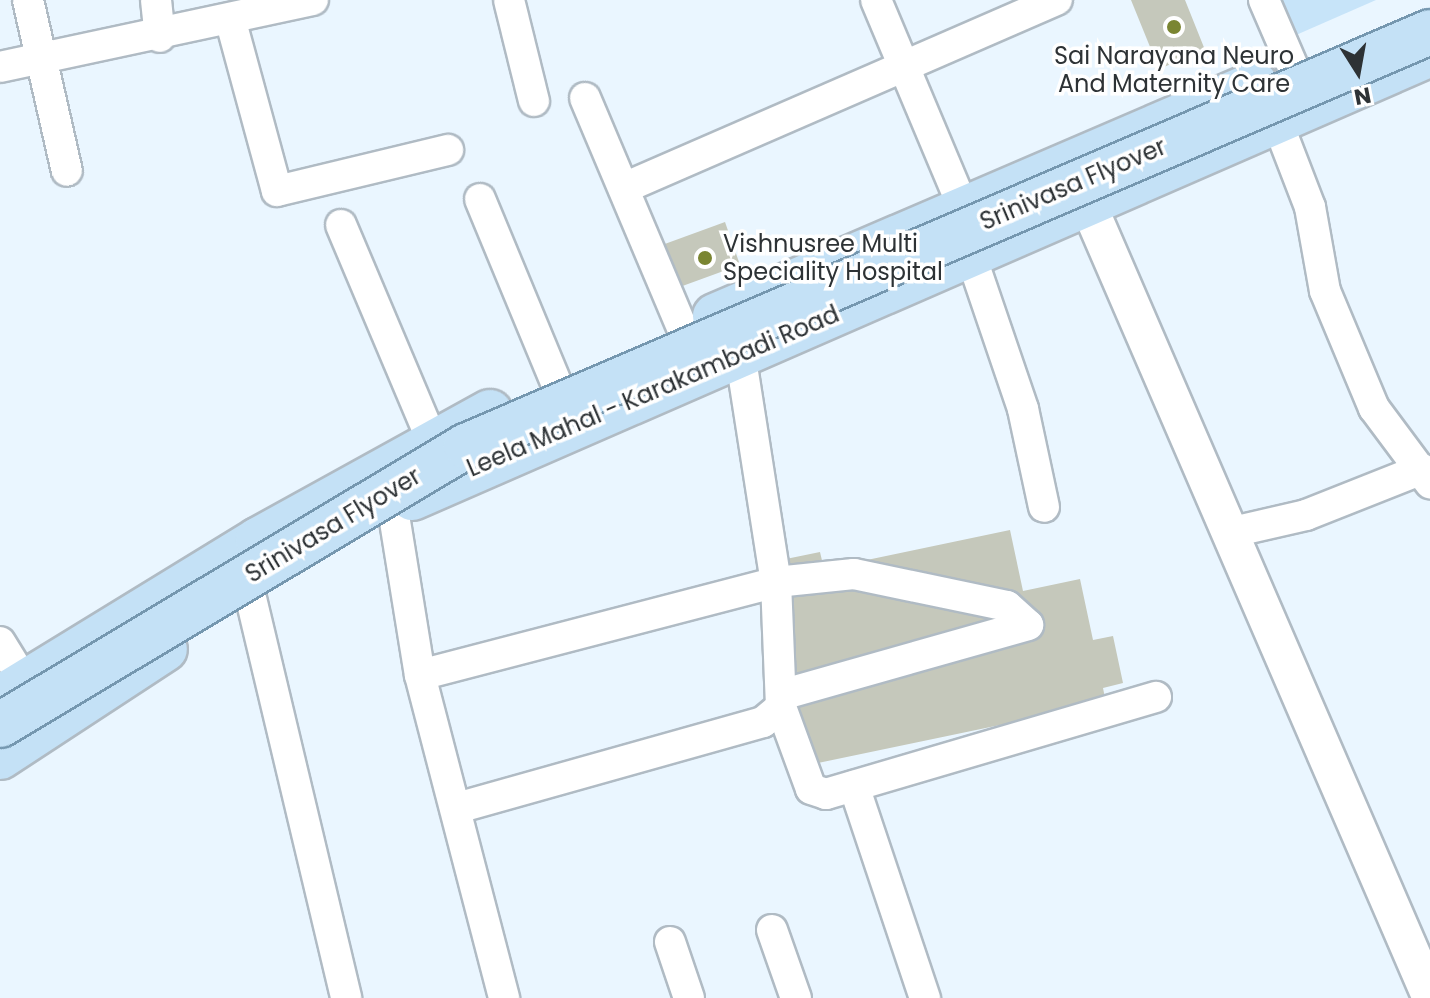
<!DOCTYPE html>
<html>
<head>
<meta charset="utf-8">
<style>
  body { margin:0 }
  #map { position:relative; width:1430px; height:998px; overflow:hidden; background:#eaf6ff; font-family:Poppins,sans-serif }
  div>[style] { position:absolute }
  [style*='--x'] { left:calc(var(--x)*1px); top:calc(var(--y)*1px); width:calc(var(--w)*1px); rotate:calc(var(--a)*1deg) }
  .green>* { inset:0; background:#c7e4f9 }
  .building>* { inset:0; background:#c5c8bb }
  .roads { filter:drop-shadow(2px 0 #b0bbc4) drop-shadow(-2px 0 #b0bbc4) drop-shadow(0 2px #b0bbc4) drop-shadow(0 -2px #b0bbc4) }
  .minor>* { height:30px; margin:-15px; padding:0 15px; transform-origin:15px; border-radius:15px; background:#fff }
  .tertiary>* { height:36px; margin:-18px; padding:0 18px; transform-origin:18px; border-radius:18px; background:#fff }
  .primary>* { height:44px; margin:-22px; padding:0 22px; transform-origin:22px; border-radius:22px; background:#c4e1f6 }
  .bridges { filter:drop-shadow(2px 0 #7597af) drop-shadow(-2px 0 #7597af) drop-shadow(0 2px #7597af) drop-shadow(0 -2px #7597af) }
  .primary-bridge>* { height:44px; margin:-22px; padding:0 22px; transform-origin:22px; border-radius:22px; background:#c4e1f6 }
  .dots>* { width:22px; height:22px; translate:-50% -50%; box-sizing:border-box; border:4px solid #fff; border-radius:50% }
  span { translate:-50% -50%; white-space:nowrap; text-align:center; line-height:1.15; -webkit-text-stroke:7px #fff; paint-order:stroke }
  .poi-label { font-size:24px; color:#2d3235 }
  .left { translate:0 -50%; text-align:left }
  .street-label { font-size:24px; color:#2d3235 }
  .north { position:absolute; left:1318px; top:32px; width:80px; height:80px; -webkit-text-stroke:6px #fff; paint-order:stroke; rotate:169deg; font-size:22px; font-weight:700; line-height:32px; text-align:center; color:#2d3235 }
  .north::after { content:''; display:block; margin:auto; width:28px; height:36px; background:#2d3235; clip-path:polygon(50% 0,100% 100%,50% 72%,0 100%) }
</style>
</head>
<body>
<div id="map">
  <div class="green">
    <div style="clip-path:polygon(1282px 0,1376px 0,1296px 35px)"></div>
  </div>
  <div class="building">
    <div style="clip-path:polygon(1131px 0,1185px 0,1205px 50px,1159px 69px)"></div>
    <div style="clip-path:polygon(725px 222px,740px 265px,677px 288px,662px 245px)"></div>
    <div style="clip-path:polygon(1010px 530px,1023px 591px,1080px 579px,1093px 640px,1113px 636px,1123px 683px,1103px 688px,1106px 703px,794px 768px,761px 612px,790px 606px,781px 560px,820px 552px,824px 569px)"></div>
  </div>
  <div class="roads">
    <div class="minor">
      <div style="--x:28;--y:0;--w:175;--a:77.2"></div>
      <div style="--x:156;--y:0;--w:37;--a:84"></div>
      <div style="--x:509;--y:0;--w:104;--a:76.1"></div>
      <div style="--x:876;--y:0;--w:225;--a:67.2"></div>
      <div style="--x:1264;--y:0;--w:73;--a:66.6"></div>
      <div style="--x:231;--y:22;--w:175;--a:74.8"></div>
      <div style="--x:277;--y:191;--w:176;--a:-13.5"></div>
      <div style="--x:0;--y:67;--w:320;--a:-12.1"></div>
      <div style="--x:585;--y:98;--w:252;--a:67.1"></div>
      <div style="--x:1278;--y:124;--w:89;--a:68.9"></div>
      <div style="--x:1310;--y:207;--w:85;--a:79.9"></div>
      <div style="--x:1325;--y:291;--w:127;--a:67.3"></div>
      <div style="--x:1374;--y:408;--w:94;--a:53.3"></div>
      <div style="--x:624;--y:188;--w:472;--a:-23.5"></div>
      <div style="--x:480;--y:199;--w:201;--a:67.5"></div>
      <div style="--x:341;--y:225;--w:233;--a:67.1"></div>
      <div style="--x:971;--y:256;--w:162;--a:71.2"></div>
      <div style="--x:1023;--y:409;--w:100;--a:77.9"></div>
      <div style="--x:740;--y:353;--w:232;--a:81.1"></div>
      <div style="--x:776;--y:582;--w:125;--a:87.7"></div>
      <div style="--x:781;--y:707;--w:87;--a:69.9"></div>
      <div style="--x:811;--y:789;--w:16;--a:18"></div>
      <div style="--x:826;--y:794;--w:344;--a:-16.4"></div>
      <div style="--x:393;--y:509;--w:168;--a:80.8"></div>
      <div style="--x:420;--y:675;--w:334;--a:75.4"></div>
      <div style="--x:1228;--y:533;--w:80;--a:-13"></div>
      <div style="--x:1306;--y:515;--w:125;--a:-21.6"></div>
      <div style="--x:250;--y:594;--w:415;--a:76.6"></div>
      <div style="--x:0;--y:642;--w:46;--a:58.4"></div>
      <div style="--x:420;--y:675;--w:368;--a:-14.6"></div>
      <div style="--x:776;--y:582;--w:78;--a:-5.9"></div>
      <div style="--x:854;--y:574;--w:156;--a:11.8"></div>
      <div style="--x:1007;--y:606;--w:28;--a:42"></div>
      <div style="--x:781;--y:695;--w:257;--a:-15.8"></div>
      <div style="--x:854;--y:786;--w:224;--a:71.5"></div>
      <div style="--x:457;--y:808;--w:318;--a:-15.7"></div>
      <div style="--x:763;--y:722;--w:23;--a:-40"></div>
      <div style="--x:772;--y:930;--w:72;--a:70.6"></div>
      <div style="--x:670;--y:942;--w:59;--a:71.3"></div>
    </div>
    <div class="tertiary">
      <div style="--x:1077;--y:179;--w:890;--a:66.63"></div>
    </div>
    <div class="primary">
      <div style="--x:715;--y:316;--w:588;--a:-23.25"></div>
      <div style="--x:412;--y:498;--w:1106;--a:-23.55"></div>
      <div style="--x:0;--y:698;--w:303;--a:-31.5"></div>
      <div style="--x:258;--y:540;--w:265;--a:-28.9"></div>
      <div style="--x:0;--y:757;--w:197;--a:-33.2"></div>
    </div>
  </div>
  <div class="bridges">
    <div class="primary-bridge">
      <div style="--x:0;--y:725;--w:543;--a:-30.91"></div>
      <div style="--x:466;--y:446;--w:1049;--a:-23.24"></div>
    </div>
  </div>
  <div class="dots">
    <div style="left:1174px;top:27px;background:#7a8532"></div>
    <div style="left:705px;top:258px;background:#7a8532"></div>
  </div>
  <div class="poi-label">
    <span style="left:1174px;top:70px">Sai Narayana Neuro<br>And Maternity Care</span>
    <span class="left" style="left:723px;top:258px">Vishnusree Multi<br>Speciality Hospital</span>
  </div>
  <div class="street-label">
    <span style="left:1073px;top:184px;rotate:-23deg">Srinivasa Flyover</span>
    <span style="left:653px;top:391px;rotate:-23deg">Leela Mahal - Karakambadi Road</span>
    <span style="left:333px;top:525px;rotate:-31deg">Srinivasa Flyover</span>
  </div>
  <div class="north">N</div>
</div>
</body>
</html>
